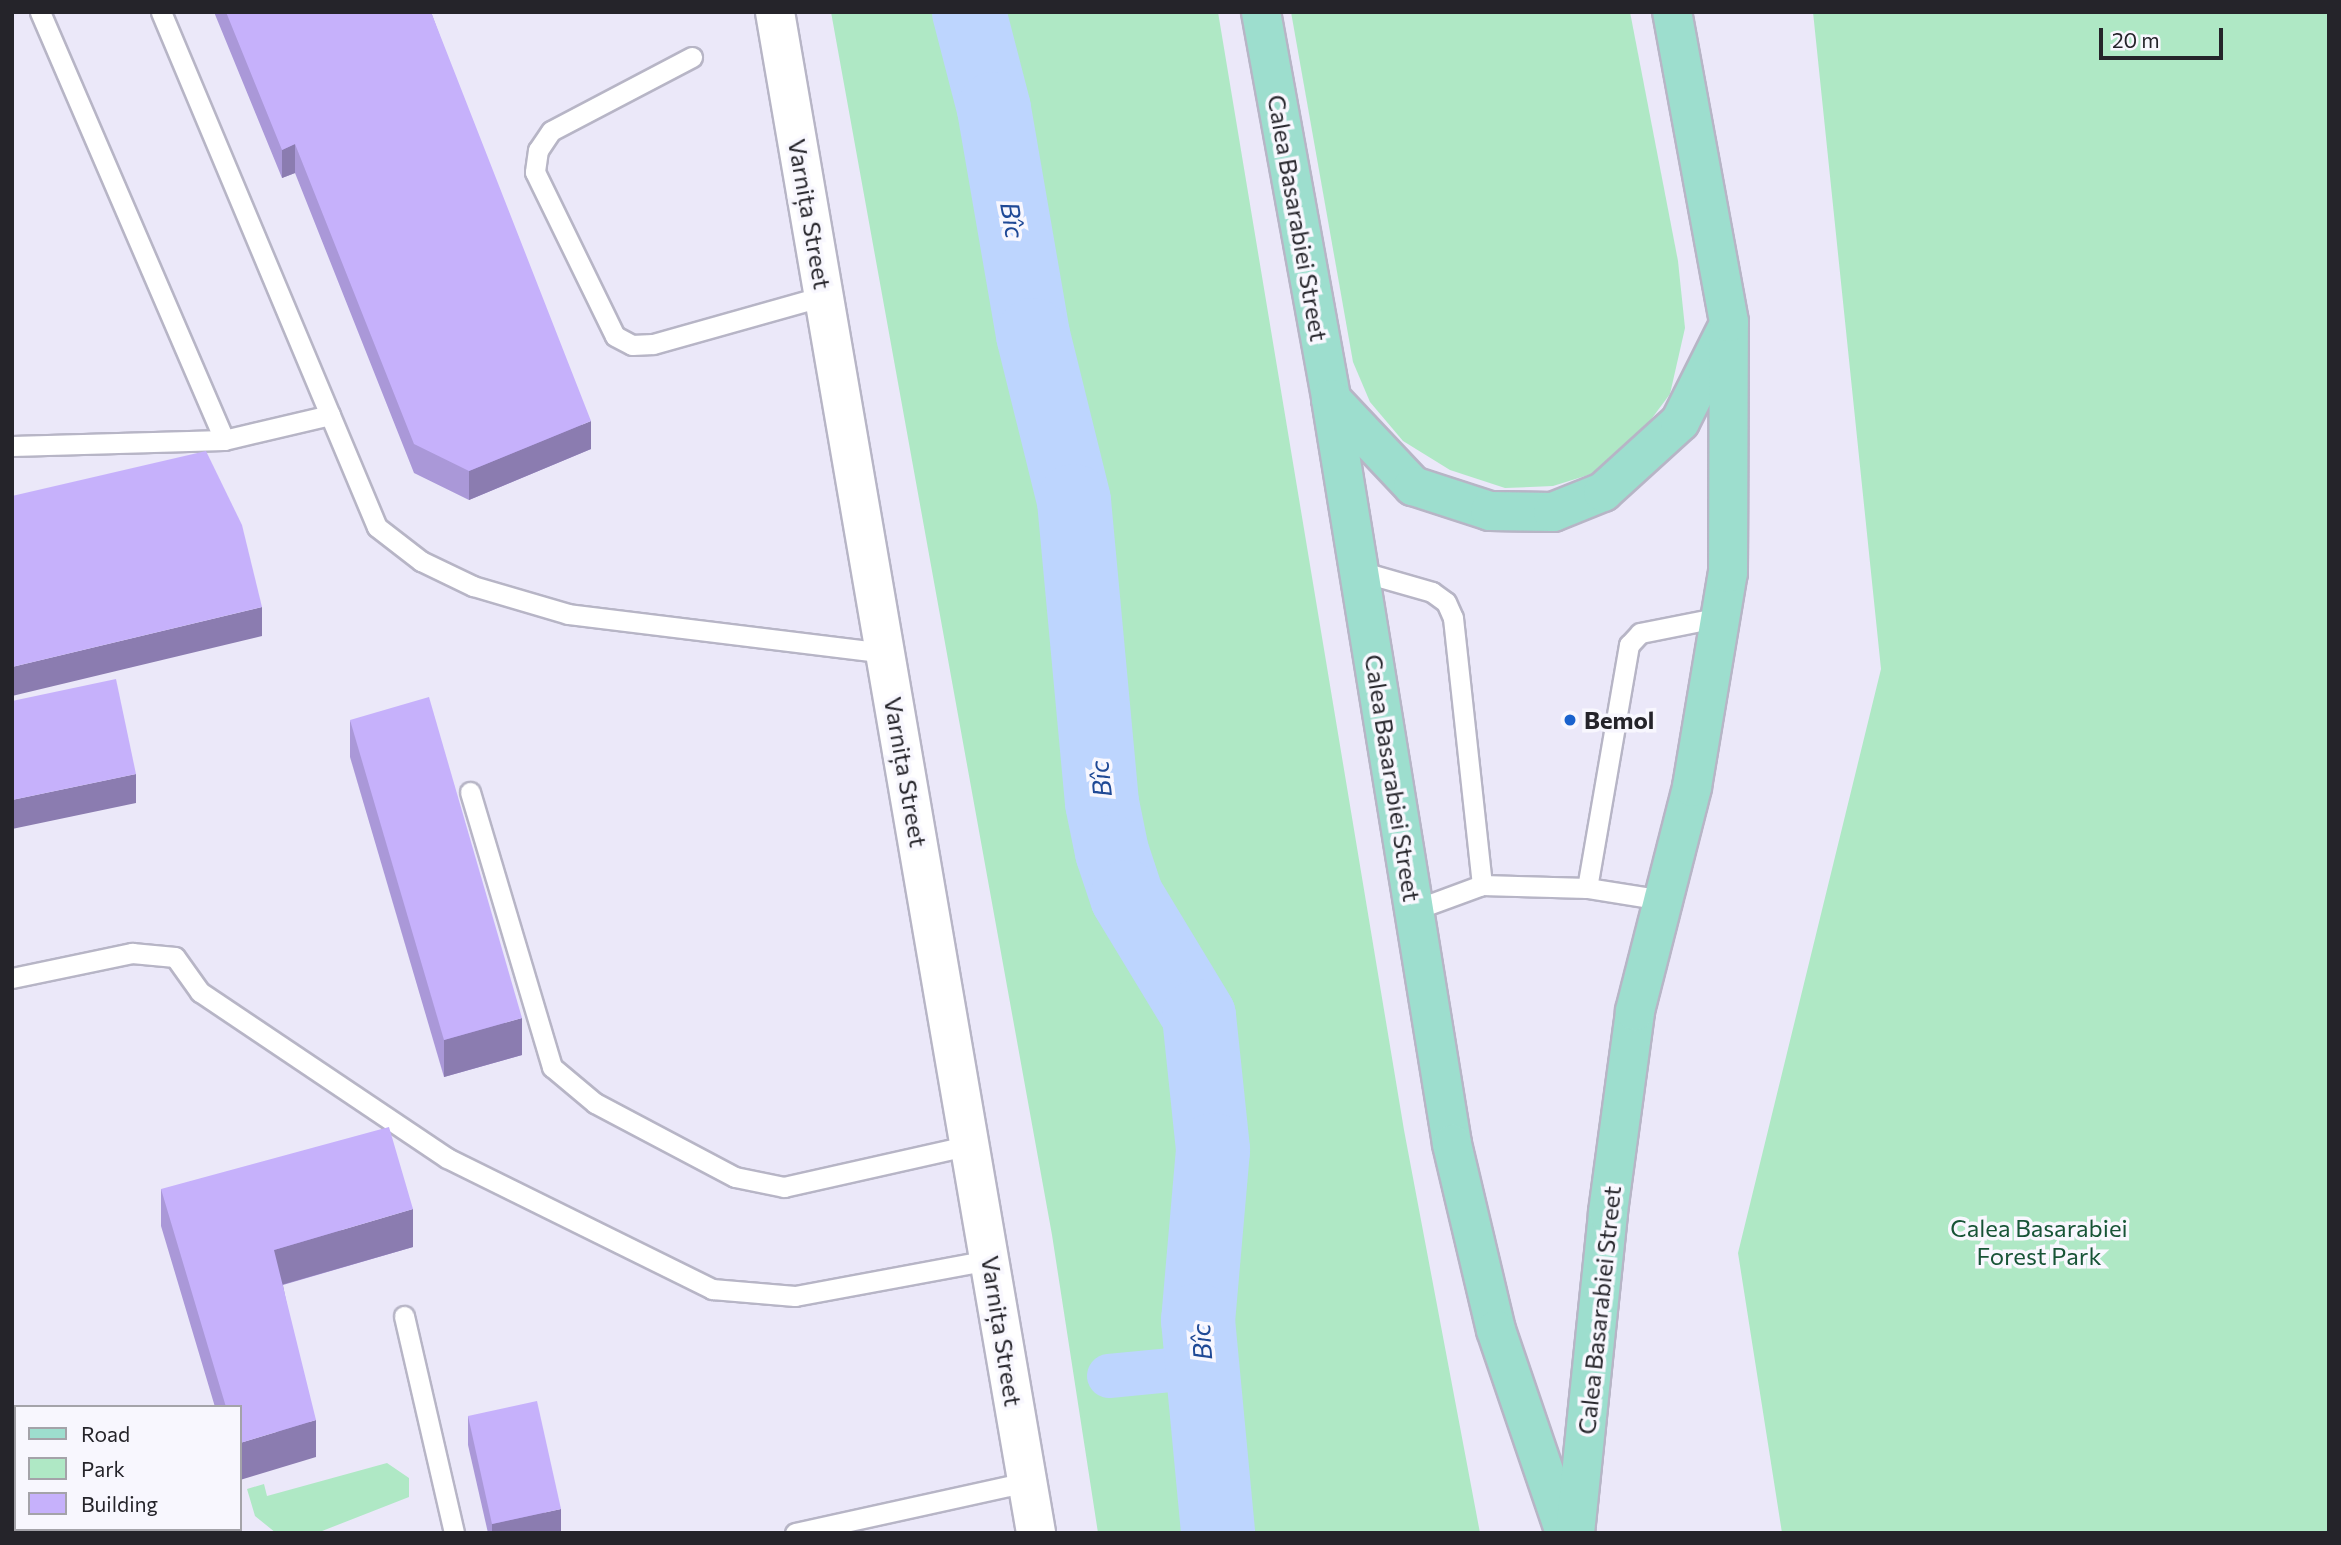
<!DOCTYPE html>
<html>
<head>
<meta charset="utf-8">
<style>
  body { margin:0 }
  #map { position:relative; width:2341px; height:1545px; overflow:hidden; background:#ebe8f9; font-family:Commissioner,sans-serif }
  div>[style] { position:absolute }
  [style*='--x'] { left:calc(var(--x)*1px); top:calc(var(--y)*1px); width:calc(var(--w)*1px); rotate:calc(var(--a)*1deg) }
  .green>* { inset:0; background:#afe8c5 }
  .canal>* { height:44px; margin:-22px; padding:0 22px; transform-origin:22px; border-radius:22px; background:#bdd5fe }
  .river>* { height:74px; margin:-37px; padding:0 37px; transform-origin:37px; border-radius:37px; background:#bdd5fe }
  .roads { filter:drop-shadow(2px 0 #b7b5c6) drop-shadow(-2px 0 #b7b5c6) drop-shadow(0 2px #b7b5c6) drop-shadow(0 -2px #b7b5c6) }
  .service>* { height:19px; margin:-9.5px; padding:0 9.5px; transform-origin:9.5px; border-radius:9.5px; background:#fff }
  .tertiary>* { height:38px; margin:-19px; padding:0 19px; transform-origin:19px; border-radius:19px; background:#fff }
  .primary>* { height:38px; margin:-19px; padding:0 19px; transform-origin:19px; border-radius:19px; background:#9ddece }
  .wall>* { inset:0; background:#aa98d8 }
  .shaded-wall>* { inset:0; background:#8b7cb0 }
  .building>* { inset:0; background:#c6b1fb }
  .dots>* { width:19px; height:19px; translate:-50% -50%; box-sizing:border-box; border:4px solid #f8f7fe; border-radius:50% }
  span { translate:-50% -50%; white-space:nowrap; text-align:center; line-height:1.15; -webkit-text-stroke:7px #f8f7fe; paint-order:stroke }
  .street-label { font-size:24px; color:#25242a }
  .poi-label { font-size:24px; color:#25242a; font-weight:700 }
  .left { translate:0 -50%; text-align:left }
  .park-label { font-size:24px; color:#175436 }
  .water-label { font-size:26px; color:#1f4996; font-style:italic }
  .frame { position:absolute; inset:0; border:14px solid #25242a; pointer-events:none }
  .legend { position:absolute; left:14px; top:1405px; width:228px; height:126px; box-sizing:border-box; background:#f8f7fe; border:2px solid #a4a3a9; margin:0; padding:9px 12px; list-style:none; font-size:21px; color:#25242a }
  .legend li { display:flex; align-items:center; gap:14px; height:35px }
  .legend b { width:35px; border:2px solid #a4a3a9 }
  .scale { position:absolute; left:2099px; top:28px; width:124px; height:32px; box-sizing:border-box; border:4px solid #25242a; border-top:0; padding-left:9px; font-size:21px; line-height:24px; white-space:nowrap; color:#25242a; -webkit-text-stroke:5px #f8f7fe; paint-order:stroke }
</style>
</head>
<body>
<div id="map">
  <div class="green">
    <div style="clip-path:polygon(831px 12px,1218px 12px,1404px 1130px,1480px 1533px,1098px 1533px,1052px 1235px)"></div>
    <div style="clip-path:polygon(1291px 12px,1630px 12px,1678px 261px,1685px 328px,1670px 394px,1635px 441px,1598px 472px,1553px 486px,1505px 488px,1450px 470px,1403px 441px,1370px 402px,1353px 362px)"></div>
    <div style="clip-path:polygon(1813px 12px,2329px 12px,2329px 1533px,1782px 1533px,1738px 1253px,1881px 669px)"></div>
    <div style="clip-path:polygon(387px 1463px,409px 1478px,409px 1497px,317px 1533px,276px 1533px,255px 1516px,247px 1489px,264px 1484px,267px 1496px)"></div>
  </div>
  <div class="canal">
    <div style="--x:1109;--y:1376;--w:92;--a:-5.6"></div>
  </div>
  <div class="river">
    <div style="--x:969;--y:12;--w:100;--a:75.5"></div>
    <div style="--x:994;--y:109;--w:229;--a:80.2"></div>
    <div style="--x:1033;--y:335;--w:171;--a:76.1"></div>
    <div style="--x:1074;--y:501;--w:303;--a:84.7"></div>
    <div style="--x:1102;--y:803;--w:50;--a:78.5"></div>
    <div style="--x:1112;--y:852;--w:47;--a:71.6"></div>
    <div style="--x:1127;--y:897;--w:139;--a:58.8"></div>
    <div style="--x:1199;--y:1016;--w:135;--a:84"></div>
    <div style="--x:1213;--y:1150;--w:171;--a:95"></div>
    <div style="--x:1198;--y:1320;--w:214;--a:84.6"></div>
  </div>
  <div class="roads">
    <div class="service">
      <div style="--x:40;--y:12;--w:466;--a:66.7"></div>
      <div style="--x:161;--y:12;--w:558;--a:67.25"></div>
      <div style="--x:377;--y:527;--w:56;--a:37.7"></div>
      <div style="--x:421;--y:561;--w:58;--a:25.7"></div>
      <div style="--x:473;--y:586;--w:99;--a:16.4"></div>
      <div style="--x:568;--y:614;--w:320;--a:7"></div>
      <div style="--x:692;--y:57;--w:159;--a:152.3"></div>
      <div style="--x:551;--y:131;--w:23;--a:124"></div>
      <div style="--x:538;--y:150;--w:22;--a:98"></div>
      <div style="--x:535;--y:172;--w:182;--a:64"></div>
      <div style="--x:615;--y:336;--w:19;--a:28"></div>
      <div style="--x:632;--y:345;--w:21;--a:-3"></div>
      <div style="--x:653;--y:344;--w:178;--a:-15.7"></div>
      <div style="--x:12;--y:446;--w:212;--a:-1.6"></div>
      <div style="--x:224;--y:440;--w:109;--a:-13.3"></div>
      <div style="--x:1359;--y:571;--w:76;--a:16"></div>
      <div style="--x:1432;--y:592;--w:17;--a:36"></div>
      <div style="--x:1446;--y:602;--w:17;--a:66"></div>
      <div style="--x:1453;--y:618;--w:269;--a:83.8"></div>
      <div style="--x:1482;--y:885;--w:72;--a:159.8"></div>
      <div style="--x:470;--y:792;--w:287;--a:73.4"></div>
      <div style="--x:552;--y:1067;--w:56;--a:39.9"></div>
      <div style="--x:595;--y:1103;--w:158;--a:27.9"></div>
      <div style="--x:735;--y:1177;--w:50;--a:11.5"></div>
      <div style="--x:784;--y:1187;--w:192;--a:-12.7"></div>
      <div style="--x:1482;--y:885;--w:105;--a:1.6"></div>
      <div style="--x:1663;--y:900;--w:77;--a:-171"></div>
      <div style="--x:1587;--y:888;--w:247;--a:-80.2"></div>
      <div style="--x:1629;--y:645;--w:16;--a:-47"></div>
      <div style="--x:1640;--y:633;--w:83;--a:-11.2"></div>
      <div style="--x:12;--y:978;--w:123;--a:-11.8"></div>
      <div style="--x:132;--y:953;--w:43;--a:5.3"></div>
      <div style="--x:175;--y:957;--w:43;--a:54.5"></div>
      <div style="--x:200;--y:992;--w:298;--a:33.9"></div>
      <div style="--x:447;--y:1158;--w:296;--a:26.3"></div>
      <div style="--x:712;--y:1289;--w:83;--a:4.8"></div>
      <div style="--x:795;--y:1296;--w:198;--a:-10.5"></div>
      <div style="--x:404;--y:1316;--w:223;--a:77"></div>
      <div style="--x:12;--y:1484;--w:4;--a:-14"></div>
      <div style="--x:212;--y:1529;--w:4;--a:76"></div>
      <div style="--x:795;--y:1533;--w:238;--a:-12.4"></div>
    </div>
    <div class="tertiary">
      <div style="--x:775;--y:12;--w:1543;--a:80.26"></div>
    </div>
    <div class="primary">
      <div style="--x:1261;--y:12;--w:393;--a:79.7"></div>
      <div style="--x:1331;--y:399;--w:755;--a:80.77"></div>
      <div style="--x:1452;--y:1144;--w:191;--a:76.7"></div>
      <div style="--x:1496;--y:1330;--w:214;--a:71.2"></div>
      <div style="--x:1331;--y:399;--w:120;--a:46.7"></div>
      <div style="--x:1413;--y:486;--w:81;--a:18"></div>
      <div style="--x:1490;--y:511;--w:63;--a:0.9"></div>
      <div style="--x:1553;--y:512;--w:54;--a:-21.8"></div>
      <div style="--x:1603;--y:492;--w:104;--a:-42.3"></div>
      <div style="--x:1680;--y:422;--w:101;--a:-63.4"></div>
      <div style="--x:1575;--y:1533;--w:323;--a:-84.1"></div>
      <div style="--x:1608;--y:1212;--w:203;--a:-82.3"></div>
      <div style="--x:1635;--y:1011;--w:231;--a:-75.7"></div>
      <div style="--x:1692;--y:787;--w:217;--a:-80.5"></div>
      <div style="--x:1728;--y:573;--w:251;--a:-89.8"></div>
      <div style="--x:1729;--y:322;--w:315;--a:-100.4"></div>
    </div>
  </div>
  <div class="wall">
    <div style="clip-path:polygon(214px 12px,431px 12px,591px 449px,469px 500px,414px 473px,295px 173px,282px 178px)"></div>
    <div style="clip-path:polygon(350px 720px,522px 1055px,444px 1077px,350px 757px)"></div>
    <div style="clip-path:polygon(161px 1189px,413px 1247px,283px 1285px,316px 1457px,240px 1407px,215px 1407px,161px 1226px)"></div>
    <div style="clip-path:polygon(468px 1416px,561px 1533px,488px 1533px,468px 1445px)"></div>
  </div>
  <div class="shaded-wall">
    <div style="clip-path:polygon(295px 144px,295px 173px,282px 178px,282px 150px)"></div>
    <div style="clip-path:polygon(591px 421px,591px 449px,469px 500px,469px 471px)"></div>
    <div style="clip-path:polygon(262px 607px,262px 636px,12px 696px,12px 667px)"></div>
    <div style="clip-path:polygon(136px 774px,136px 803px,12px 829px,12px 800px)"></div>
    <div style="clip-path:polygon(522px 1018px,522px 1055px,444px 1077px,444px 1040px)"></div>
    <div style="clip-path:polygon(413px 1209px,413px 1247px,274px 1287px,274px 1250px)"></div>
    <div style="clip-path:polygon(316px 1420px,316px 1457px,240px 1480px,240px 1443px)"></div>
    <div style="clip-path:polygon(561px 1509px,561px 1533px,492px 1533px,492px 1524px)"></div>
  </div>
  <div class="building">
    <div style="clip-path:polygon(226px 12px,431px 12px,591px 421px,469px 471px,414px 444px,295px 144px,282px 150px)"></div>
    <div style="clip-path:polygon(206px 451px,242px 525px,262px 607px,12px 667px,12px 496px)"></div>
    <div style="clip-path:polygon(116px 679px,136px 774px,12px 800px,12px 701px)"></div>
    <div style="clip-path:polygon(429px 697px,522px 1018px,444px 1040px,350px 720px)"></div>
    <div style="clip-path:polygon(389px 1127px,413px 1209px,274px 1250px,316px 1420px,240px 1443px,240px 1407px,226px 1407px,161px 1189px)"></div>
    <div style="clip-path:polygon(537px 1401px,561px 1509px,492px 1524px,468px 1416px)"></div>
  </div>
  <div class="dots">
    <div style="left:1570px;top:720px;background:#1962cd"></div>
  </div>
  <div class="street-label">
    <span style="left:810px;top:214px;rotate:80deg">Varnița Street</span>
    <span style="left:1298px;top:218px;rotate:80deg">Calea Basarabiei Street</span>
    <span style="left:906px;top:772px;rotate:80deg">Varnița Street</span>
    <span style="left:1393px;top:778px;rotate:81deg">Calea Basarabiei Street</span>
    <span style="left:1599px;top:1310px;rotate:-84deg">Calea Basarabiei Street</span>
    <span style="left:1002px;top:1331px;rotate:81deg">Varnița Street</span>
  </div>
  <div class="poi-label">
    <span class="left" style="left:1584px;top:720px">Bemol</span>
  </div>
  <div class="park-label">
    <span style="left:2039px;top:1242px">Calea Basarabiei<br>Forest Park</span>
  </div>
  <div class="water-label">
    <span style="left:1013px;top:220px;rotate:80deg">Bîc</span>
    <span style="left:1100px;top:779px;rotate:-96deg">Bîc</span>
    <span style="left:1201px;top:1342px;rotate:-94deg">Bîc</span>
  </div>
  <div class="frame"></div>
  <ul class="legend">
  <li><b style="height:9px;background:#9ddece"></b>Road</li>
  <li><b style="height:19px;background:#afe8c5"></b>Park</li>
  <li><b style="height:19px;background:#c6b1fb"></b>Building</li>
  </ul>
  <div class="scale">20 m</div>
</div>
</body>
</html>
